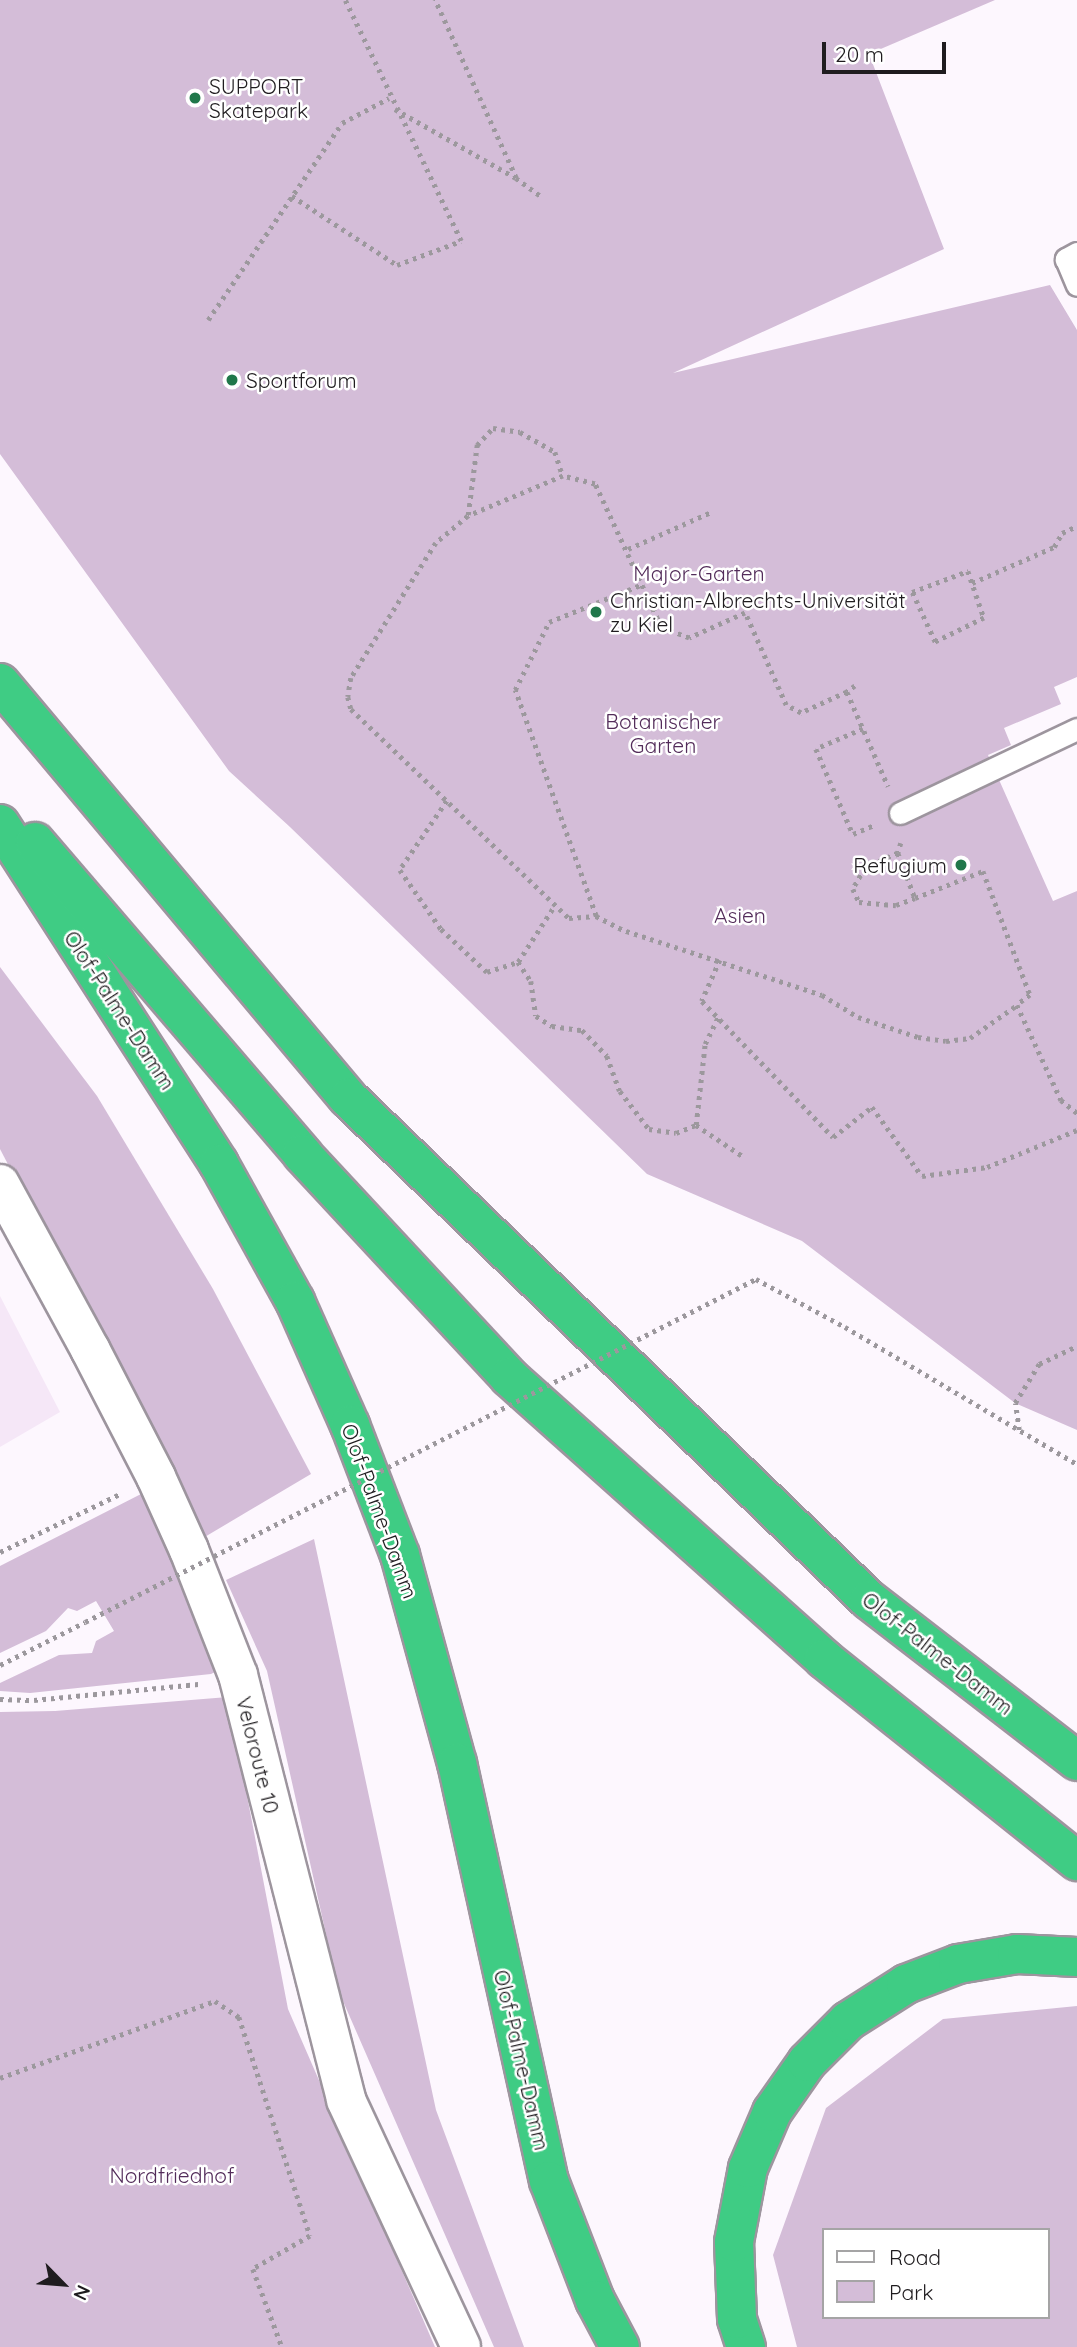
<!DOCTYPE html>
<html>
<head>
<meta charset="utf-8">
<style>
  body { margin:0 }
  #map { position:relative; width:1077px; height:2347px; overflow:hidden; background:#fdf7fe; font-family:Quicksand,sans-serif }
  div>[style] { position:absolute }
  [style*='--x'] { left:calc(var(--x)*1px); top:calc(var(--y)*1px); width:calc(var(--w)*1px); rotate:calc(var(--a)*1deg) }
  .built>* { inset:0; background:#f5e7f7 }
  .green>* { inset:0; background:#d4bdd8 }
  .path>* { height:4.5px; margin-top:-2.25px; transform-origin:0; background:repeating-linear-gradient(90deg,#9c989d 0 3.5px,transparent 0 8.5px) }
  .roads { filter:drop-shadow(2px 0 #9d959e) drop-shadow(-2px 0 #9d959e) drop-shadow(0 2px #9d959e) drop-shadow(0 -2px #9d959e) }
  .lane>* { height:21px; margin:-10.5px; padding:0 10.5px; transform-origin:10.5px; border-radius:10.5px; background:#fff }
  .street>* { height:38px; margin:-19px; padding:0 19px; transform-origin:19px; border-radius:19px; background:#fff }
  .highway>* { height:38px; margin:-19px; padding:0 19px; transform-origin:19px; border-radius:19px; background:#3fcc84 }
  .path-bridge>* { height:4.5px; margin-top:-2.25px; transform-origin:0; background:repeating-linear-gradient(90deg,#9c989d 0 3.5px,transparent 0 8.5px) }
  .dots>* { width:19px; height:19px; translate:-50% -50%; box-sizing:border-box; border:4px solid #fff; border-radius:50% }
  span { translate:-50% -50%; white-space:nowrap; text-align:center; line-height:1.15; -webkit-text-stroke:5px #fff; paint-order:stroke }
  .poi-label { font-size:21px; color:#1f1c1f }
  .left { translate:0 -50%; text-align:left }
  .right { translate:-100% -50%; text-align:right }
  .park-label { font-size:21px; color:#532c5a }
  .street-label { font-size:21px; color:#1f1c1f }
  .legend { position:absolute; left:822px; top:2228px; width:228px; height:91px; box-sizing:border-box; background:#fff; border:2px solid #a5a4a5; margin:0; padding:9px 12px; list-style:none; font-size:21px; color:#1f1c1f }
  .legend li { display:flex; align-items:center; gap:14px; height:35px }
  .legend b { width:35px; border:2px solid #a5a4a5 }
  .north { position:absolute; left:28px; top:2249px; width:70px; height:70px; -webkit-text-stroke:5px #fff; paint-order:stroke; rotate:115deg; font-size:19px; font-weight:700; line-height:28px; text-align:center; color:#1f1c1f }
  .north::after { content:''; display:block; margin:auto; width:24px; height:32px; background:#1f1c1f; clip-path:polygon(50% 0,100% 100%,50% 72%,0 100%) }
  .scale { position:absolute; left:822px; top:42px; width:124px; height:32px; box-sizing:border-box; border:4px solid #1f1c1f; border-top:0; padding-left:9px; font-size:21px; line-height:24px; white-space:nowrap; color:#1f1c1f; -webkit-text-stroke:5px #fff; paint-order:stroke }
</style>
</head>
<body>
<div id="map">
  <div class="built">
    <div style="clip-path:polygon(0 1296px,60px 1412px,0 1447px)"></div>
  </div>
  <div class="green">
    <div style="clip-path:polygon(0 0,995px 0,869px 54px,944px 249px,673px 373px,1050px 285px,1077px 330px,1077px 677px,1054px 687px,1061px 704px,1004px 728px,1011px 745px,988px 755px,1053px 901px,1077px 891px,1077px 1430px,1015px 1403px,802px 1241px,647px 1174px,290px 827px,229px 771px,0 454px)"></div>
    <div style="clip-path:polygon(0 967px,97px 1096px,213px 1289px,311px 1474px,203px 1538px,0 1149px)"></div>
    <div style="clip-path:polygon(143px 1493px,147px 1494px,217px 1671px,211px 1674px,30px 1693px,0 1691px,0 1683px,59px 1655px,92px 1653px,96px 1641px,114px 1631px,96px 1601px,77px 1611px,68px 1608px,46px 1631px,0 1653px,0 1566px)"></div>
    <div style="clip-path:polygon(314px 1539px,436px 2110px,524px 2347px,494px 2347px,339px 1992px,267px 1671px,226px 1580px)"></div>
    <div style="clip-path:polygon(228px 1697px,288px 2009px,435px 2347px,0 2347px,0 1712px,55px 1711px)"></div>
    <div style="clip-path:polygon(evenodd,1077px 2006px,1077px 2347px,797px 2347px,773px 2255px,826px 2108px,943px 2019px,1077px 2006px,823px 2230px,1047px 2230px,1047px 2317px,823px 2317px,823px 2230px)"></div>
  </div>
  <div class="path">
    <div style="--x:395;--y:109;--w:139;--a:29.7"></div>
    <div style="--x:516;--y:178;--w:196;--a:-114.5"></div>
    <div style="--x:516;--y:178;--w:31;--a:36"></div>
    <div style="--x:292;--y:196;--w:126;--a:33.3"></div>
    <div style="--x:397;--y:265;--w:68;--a:-20.6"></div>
    <div style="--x:461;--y:241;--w:267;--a:-115.7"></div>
    <div style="--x:208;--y:320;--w:238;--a:-55.8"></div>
    <div style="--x:342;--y:123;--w:53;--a:-28"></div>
    <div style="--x:468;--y:515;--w:71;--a:-82.7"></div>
    <div style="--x:477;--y:445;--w:23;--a:-47"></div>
    <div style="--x:493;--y:428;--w:27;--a:8"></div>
    <div style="--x:520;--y:432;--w:40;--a:29.7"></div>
    <div style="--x:555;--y:452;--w:25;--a:72"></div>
    <div style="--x:628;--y:549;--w:91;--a:-24"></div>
    <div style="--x:968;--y:571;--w:50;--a:71.2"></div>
    <div style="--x:984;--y:618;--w:55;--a:153.9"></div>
    <div style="--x:935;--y:642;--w:55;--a:-114.7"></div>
    <div style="--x:912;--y:592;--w:60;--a:-20.6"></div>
    <div style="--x:972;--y:583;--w:90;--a:-23.7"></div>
    <div style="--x:1054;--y:547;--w:16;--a:-60"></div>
    <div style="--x:1062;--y:533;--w:17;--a:-25"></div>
    <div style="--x:855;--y:686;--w:10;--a:143"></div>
    <div style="--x:847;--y:692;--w:103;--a:66.4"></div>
    <div style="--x:847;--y:692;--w:51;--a:155.5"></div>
    <div style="--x:801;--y:713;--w:17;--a:-152"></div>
    <div style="--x:786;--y:705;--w:101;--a:-114"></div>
    <div style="--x:745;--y:613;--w:61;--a:155.9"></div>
    <div style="--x:689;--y:638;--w:30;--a:-159"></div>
    <div style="--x:661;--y:627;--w:157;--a:-114.8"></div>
    <div style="--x:595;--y:484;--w:33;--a:-166"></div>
    <div style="--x:563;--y:476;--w:103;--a:157.2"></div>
    <div style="--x:468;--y:516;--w:42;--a:139.8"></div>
    <div style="--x:436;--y:543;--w:160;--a:122.2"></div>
    <div style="--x:351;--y:678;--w:19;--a:99"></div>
    <div style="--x:348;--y:697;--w:12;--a:76"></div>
    <div style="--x:351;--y:709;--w:302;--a:43.8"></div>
    <div style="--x:569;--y:918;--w:27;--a:-4"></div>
    <div style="--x:596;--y:916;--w:34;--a:27"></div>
    <div style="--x:626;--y:931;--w:206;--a:18.1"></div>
    <div style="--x:822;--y:995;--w:42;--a:31.4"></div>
    <div style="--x:858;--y:1017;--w:63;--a:18.4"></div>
    <div style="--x:918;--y:1037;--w:28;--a:8"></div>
    <div style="--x:946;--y:1041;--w:24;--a:-7"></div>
    <div style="--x:970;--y:1038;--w:57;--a:-35.1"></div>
    <div style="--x:863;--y:729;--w:51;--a:156.9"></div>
    <div style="--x:816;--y:749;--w:93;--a:66.5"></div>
    <div style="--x:853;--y:834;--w:23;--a:-23"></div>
    <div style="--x:447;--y:801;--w:83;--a:124.3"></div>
    <div style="--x:400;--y:870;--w:72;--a:55.2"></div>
    <div style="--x:441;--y:929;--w:63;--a:43.1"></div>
    <div style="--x:487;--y:972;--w:33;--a:-18"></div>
    <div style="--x:518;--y:962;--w:23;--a:56"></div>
    <div style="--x:531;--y:981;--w:35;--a:82"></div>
    <div style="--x:536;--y:1016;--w:19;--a:32"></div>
    <div style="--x:552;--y:1026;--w:30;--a:8"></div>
    <div style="--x:582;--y:1030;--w:36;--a:46"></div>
    <div style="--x:607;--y:1056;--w:37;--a:70"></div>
    <div style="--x:620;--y:1091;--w:48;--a:52.7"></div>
    <div style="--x:649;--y:1129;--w:27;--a:8"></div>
    <div style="--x:676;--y:1133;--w:22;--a:-22"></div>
    <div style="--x:696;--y:1125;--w:81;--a:-83.7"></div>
    <div style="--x:705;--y:1044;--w:30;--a:-64"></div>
    <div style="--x:901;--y:843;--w:10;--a:107"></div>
    <div style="--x:898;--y:853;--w:48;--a:69.3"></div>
    <div style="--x:915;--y:898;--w:73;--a:-21.7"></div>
    <div style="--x:983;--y:871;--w:133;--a:69.2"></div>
    <div style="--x:1030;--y:995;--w:16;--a:142"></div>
    <div style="--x:1017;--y:1005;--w:105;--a:65.1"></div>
    <div style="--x:1061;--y:1100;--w:21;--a:39"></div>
    <div style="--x:898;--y:853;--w:36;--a:156"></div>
    <div style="--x:865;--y:868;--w:24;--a:120"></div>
    <div style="--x:853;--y:889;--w:14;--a:65"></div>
    <div style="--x:859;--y:902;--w:37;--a:5"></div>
    <div style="--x:896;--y:905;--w:20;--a:-20"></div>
    <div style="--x:596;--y:916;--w:240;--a:-109.7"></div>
    <div style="--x:515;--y:690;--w:76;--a:-63.4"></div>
    <div style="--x:549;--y:622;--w:101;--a:-22"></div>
    <div style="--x:720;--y:960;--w:45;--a:113.7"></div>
    <div style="--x:702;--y:1001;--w:189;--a:46.1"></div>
    <div style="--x:833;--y:1137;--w:49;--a:-37.6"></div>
    <div style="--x:872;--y:1107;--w:85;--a:54.1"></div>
    <div style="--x:922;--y:1176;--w:66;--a:-7.9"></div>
    <div style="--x:987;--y:1167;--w:97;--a:-22.3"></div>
    <div style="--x:518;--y:962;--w:68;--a:-57"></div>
    <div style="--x:696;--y:1125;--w:58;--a:33.7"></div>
    <div style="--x:756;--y:1279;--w:101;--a:28.3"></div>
    <div style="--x:845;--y:1327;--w:269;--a:30.6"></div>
    <div style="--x:1019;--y:1430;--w:27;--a:-98"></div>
    <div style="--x:1015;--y:1403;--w:46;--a:-58.4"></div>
    <div style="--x:1039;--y:1364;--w:42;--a:-25.3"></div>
    <div style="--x:0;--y:1552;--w:133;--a:-25.8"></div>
    <div style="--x:0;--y:1665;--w:95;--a:-26.8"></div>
    <div style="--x:0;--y:1699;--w:34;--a:2"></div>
    <div style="--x:34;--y:1700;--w:165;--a:-5.6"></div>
    <div style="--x:0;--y:2078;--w:228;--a:-19.7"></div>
    <div style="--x:215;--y:2001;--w:29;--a:34"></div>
    <div style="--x:239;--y:2017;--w:230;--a:72"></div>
    <div style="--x:310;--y:2236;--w:66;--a:149.9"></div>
    <div style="--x:253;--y:2269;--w:83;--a:69.6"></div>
  </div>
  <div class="roads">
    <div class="lane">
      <div style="--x:1077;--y:253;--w:13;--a:151"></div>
      <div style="--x:1066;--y:259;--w:28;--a:67"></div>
      <div style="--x:900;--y:813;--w:196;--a:-25.4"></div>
    </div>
    <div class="street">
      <div style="--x:0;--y:1184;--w:188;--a:61.4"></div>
      <div style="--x:90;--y:1349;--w:144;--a:62.7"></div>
      <div style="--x:156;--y:1477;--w:80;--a:65.7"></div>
      <div style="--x:189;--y:1550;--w:134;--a:68.6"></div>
      <div style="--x:238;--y:1675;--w:439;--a:75.7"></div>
      <div style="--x:346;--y:2100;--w:272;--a:65"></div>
    </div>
    <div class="highway">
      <div style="--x:0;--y:683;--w:542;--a:50.02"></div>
      <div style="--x:348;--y:1098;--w:723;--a:43.94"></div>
      <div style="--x:869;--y:1600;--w:263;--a:37.7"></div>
      <div style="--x:0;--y:824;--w:404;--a:57.2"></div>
      <div style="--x:219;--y:1164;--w:157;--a:61"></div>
      <div style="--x:295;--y:1301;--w:136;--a:66.1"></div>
      <div style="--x:350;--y:1425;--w:139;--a:69"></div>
      <div style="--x:400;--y:1555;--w:216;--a:74.7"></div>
      <div style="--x:457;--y:1763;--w:428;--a:77.6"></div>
      <div style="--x:549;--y:2181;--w:128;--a:68.9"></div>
      <div style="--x:595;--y:2300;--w:53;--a:62"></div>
      <div style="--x:35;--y:842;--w:411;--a:49.4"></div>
      <div style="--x:302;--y:1154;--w:304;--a:47.1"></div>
      <div style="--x:509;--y:1377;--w:423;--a:41.8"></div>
      <div style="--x:824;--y:1659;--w:324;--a:38.6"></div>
      <div style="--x:746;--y:2347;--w:29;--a:-108"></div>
      <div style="--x:737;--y:2319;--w:77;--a:-92.2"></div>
      <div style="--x:734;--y:2242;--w:75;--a:-79.3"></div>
      <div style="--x:748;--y:2168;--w:61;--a:-66.8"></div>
      <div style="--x:772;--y:2112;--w:61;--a:-55"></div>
      <div style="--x:807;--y:2062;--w:58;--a:-45"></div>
      <div style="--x:848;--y:2021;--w:69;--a:-32.5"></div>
      <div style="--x:906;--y:1984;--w:56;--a:-21"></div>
      <div style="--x:958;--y:1964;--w:60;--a:-9.6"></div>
      <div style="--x:1017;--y:1954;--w:60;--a:2.9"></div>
    </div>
  </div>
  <div class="path-bridge">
    <div style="--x:85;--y:1622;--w:754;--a:-27.08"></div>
  </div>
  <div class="dots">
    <div style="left:195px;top:98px;background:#20774a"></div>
    <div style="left:232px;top:380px;background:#20774a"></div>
    <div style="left:596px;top:612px;background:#20774a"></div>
    <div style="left:961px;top:865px;background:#20774a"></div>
  </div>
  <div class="poi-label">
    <span class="left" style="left:209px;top:98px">SUPPORT<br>Skatepark</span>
    <span class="left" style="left:246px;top:380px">Sportforum</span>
    <span class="left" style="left:610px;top:612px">Christian-Albrechts-Universität<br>zu Kiel</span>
    <span class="right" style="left:947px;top:865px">Refugium</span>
  </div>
  <div class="park-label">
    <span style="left:699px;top:573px">Major-Garten</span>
    <span style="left:663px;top:733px">Botanischer<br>Garten</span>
    <span style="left:740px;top:915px">Asien</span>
    <span style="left:172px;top:2175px">Nordfriedhof</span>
  </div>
  <div class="street-label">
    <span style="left:120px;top:1010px;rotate:57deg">Olof-Palme-Damm</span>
    <span style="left:380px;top:1511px;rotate:70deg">Olof-Palme-Damm</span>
    <span style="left:938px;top:1653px;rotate:38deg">Olof-Palme-Damm</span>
    <span style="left:258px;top:1755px;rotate:76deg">Veloroute 10</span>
    <span style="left:522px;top:2060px;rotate:77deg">Olof-Palme-Damm</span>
  </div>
  <ul class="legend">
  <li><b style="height:9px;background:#fff"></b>Road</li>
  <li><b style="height:19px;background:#d4bdd8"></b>Park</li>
  </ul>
  <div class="north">N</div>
  <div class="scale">20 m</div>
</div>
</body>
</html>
